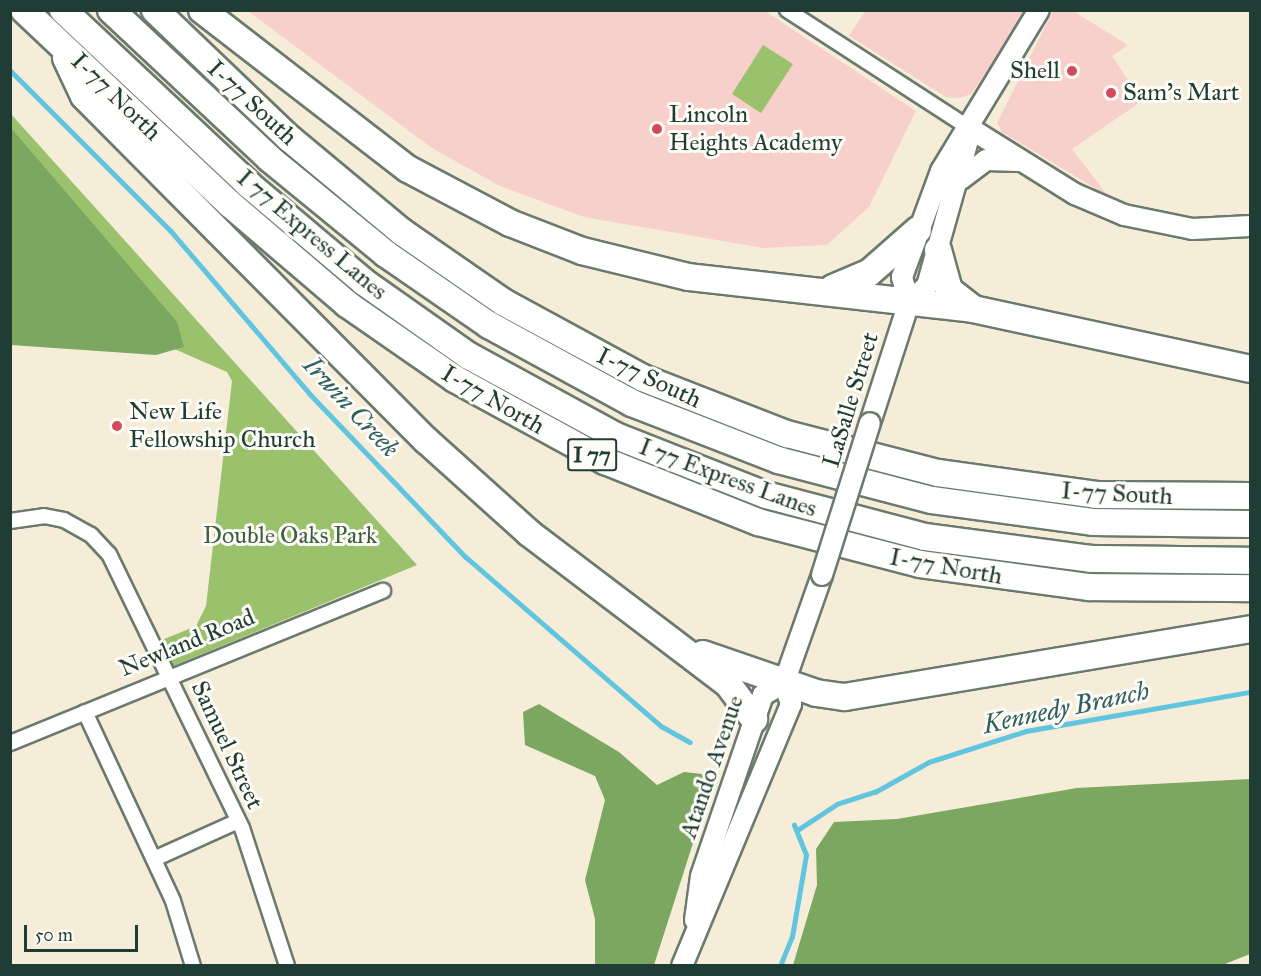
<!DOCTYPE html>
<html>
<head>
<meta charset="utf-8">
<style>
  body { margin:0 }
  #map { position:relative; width:1261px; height:976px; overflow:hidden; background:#f6edd9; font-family:"IM FELL Great Primer",serif }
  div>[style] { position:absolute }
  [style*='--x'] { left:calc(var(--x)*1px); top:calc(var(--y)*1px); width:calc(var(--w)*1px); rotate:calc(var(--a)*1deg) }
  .built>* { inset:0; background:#f7d0cb }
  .green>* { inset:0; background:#9ac16c }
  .forest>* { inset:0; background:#7ba760 }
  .stream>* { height:4.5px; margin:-2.25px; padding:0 2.25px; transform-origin:2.25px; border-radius:2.25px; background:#61c5df }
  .roads { filter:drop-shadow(2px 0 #6a7b6e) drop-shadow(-2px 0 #6a7b6e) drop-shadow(0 2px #6a7b6e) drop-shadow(0 -2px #6a7b6e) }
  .street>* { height:14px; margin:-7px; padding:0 7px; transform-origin:7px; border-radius:7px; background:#fff }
  .secondary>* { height:20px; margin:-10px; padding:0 10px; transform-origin:10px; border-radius:10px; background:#fff }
  .highway>* { height:26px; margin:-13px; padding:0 13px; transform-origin:13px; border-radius:13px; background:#fff }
  .bridges { filter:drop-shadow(2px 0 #6a7b6e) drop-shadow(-2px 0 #6a7b6e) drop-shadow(0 2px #6a7b6e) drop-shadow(0 -2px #6a7b6e) }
  .secondary-bridge>* { height:20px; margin:-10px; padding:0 10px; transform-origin:10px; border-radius:10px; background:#fff }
  .dots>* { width:16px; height:16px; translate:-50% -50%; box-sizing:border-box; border:3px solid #fdfcf7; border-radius:50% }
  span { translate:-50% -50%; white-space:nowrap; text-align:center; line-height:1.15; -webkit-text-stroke:6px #fdfcf7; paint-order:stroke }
  .shield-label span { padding:2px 4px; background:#fdfcf7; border:2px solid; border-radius:4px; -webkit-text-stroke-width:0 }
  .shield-label { font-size:22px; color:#1f3d34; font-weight:700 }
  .poi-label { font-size:24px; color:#1f3d34 }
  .right { translate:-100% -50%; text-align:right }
  .left { translate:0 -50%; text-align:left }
  .street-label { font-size:24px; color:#1f3d34 }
  .park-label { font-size:24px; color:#3e5e42 }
  .water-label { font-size:26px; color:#305f5f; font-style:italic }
  .frame { position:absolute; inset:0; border:12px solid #1f3d34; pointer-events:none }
  .scale { position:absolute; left:24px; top:925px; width:114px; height:27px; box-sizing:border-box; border:3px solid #1f3d34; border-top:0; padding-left:8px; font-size:18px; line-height:21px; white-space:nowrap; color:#1f3d34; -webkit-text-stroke:4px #fdfcf7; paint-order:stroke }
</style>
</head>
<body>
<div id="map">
  <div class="built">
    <div style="clip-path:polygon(248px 11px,765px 11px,916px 111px,869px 207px,827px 245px,763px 248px,584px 217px,500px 186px,432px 148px)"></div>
    <div style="clip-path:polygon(865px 11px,1029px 11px,971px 94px,959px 98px,946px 97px,849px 36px)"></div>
    <div style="clip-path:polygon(1053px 11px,1073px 11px,1128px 45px,1112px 56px,1142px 101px,1072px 149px,1108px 196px,1002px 132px,997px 123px)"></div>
  </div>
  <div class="green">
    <div style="clip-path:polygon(763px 45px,793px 64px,761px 113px,732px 94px)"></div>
    <div style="clip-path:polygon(10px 113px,417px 565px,173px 666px,162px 640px,196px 626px,206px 606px,232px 381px,227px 372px,163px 344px,11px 334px)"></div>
  </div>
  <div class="forest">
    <div style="clip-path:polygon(11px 128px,177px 322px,184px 347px,156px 355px,11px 345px)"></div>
    <div style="clip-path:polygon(539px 704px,619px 752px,657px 785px,684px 772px,702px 774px,710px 790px,654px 965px,595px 965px,595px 919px,585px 880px,605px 800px,595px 776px,525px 745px,523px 712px)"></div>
    <div style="clip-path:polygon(1250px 779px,1250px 954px,1220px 966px,793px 965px,817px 885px,816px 849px,834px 822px,897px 819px,1077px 788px)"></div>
  </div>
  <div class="stream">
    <div style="--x:10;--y:70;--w:228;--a:45"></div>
    <div style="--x:171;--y:231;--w:214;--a:49.5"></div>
    <div style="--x:310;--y:394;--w:226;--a:46.3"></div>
    <div style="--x:466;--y:557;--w:258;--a:40.9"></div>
    <div style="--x:661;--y:726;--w:33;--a:29"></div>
    <div style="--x:799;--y:829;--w:45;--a:-33.3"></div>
    <div style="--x:837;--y:804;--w:40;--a:-18"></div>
    <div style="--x:875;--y:792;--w:62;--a:-29.1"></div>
    <div style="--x:929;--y:762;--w:102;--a:-17.7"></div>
    <div style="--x:1026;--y:731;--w:227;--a:-9.9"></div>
    <div style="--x:780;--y:966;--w:31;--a:-68"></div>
    <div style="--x:792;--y:937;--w:83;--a:-80.3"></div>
    <div style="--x:806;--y:855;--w:32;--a:-112"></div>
  </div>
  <div class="roads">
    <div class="street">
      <div style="--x:787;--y:10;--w:219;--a:32.9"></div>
      <div style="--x:10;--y:521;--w:34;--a:-8"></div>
      <div style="--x:44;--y:516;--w:20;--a:11"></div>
      <div style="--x:64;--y:520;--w:31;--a:29"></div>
      <div style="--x:91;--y:535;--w:26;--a:47"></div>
      <div style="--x:109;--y:554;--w:305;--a:64.1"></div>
      <div style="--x:242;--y:828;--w:145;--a:71.9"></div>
      <div style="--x:85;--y:712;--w:208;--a:65"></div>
      <div style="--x:173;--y:901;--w:68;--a:72.9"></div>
      <div style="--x:10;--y:743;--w:403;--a:-22.2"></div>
      <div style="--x:154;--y:859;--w:92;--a:-24.3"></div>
    </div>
    <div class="secondary">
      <div style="--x:971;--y:129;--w:123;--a:32"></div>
      <div style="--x:1075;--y:194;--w:53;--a:23.2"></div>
      <div style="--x:1124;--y:215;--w:70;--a:11.5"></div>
      <div style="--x:1193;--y:229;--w:57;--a:-3"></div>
      <div style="--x:961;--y:179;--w:31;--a:-37"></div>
      <div style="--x:986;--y:160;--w:32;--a:2"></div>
      <div style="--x:909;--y:302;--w:26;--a:-106"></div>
      <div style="--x:902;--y:277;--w:113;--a:-69.8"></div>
      <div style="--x:941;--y:171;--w:188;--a:-58.7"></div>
      <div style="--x:870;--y:423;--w:127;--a:-72.1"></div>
      <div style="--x:909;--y:302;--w:24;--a:-42"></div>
      <div style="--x:927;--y:286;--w:155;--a:-74.3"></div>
      <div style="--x:784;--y:683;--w:114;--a:-70.6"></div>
      <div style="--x:695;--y:920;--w:44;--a:-82.2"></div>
      <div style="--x:701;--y:876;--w:191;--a:-71.1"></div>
      <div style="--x:763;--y:695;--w:24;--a:-30"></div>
      <div style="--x:682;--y:966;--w:284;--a:-67.4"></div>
      <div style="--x:791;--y:704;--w:22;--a:-108"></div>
    </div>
    <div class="highway">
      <div style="--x:24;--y:10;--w:283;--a:43.3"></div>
      <div style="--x:230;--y:204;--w:154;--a:40.5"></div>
      <div style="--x:347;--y:304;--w:131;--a:34.8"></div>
      <div style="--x:455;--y:379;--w:171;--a:28.7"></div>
      <div style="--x:605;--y:461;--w:165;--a:21.7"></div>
      <div style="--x:758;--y:522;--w:167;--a:14.5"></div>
      <div style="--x:920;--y:564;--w:171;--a:7.8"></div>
      <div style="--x:1089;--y:587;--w:161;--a:0.4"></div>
      <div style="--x:63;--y:10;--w:254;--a:43.2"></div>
      <div style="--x:248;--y:184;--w:152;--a:40.2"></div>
      <div style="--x:364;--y:282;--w:128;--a:35.2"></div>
      <div style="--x:469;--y:356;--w:167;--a:28.6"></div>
      <div style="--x:616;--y:436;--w:161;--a:21.5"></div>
      <div style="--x:766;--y:495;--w:164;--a:14.8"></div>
      <div style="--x:925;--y:537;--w:167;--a:7.5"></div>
      <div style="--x:1091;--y:559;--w:159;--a:0.7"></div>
      <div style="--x:111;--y:10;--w:218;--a:43.1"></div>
      <div style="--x:270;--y:159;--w:150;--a:39.3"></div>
      <div style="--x:386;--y:254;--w:125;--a:34.6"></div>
      <div style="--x:489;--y:325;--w:163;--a:28.6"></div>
      <div style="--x:632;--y:403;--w:157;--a:21.3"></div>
      <div style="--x:778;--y:460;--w:159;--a:14.6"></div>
      <div style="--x:932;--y:500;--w:162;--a:7.8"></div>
      <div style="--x:1093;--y:522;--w:157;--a:0.7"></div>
      <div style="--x:155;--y:10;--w:185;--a:43.7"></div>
      <div style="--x:289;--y:138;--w:147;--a:39.8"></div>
      <div style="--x:402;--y:232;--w:123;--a:34.7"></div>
      <div style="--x:503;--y:302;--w:159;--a:28.5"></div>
      <div style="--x:643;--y:378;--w:155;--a:21.3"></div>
      <div style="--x:787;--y:434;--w:156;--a:14.5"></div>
      <div style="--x:938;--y:473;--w:160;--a:7.9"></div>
      <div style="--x:1096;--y:495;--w:154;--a:0.4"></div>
      <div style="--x:202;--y:10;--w:260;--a:37.7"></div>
      <div style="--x:408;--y:169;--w:115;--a:27.9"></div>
      <div style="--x:510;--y:223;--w:77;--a:21.3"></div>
      <div style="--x:582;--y:251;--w:110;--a:13.7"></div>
      <div style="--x:689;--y:277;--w:286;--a:6.4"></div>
      <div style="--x:973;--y:309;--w:283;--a:12.2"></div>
      <div style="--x:66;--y:58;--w:42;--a:64.7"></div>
      <div style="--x:84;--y:96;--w:486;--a:45.2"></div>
      <div style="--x:427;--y:441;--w:137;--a:42"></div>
      <div style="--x:529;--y:533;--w:250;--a:37.2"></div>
      <div style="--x:728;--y:684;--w:44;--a:53.4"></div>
      <div style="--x:938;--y:250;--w:41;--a:74.6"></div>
      <div style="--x:949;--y:290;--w:31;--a:38"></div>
      <div style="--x:833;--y:288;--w:39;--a:-23"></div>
      <div style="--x:869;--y:273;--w:65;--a:-41.3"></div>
      <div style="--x:703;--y:654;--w:120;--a:19"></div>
      <div style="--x:816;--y:693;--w:29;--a:8"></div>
      <div style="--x:845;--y:697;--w:411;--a:-9.5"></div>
    </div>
  </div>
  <div class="bridges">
    <div class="secondary-bridge">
      <div style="--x:822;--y:575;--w:159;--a:-72.5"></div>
    </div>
  </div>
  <div class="dots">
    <div style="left:1072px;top:71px;background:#d1495b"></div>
    <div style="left:1111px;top:93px;background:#d1495b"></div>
    <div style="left:657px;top:129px;background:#d1495b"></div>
    <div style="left:117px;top:426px;background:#d1495b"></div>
  </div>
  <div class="shield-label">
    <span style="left:592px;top:455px">I 77</span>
  </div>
  <div class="poi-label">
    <span class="right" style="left:1060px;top:71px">Shell</span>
    <span class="left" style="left:1123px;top:93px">Sam's Mart</span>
    <span class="left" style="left:669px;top:129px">Lincoln<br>Heights Academy</span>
    <span class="left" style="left:129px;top:426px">New Life<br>Fellowship Church</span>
  </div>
  <div class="street-label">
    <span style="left:116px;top:97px;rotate:44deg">I-77 North</span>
    <span style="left:252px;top:103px;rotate:43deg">I-77 South</span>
    <span style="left:312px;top:235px;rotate:40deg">I 77 Express Lanes</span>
    <span style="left:649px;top:378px;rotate:25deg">I-77 South</span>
    <span style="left:493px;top:400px;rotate:30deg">I-77 North</span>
    <span style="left:851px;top:400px;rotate:-73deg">LaSalle Street</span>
    <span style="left:728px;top:478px;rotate:20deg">I 77 Express Lanes</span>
    <span style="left:1117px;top:494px;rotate:3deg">I-77 South</span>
    <span style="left:946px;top:567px;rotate:10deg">I-77 North</span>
    <span style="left:187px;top:643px;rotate:-22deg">Newland Road</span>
    <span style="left:227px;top:745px;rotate:65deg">Samuel Street</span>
    <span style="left:712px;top:767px;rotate:-71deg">Atando Avenue</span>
  </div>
  <div class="park-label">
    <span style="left:290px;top:536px">Double Oaks Park</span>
  </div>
  <div class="water-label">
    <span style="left:351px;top:407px;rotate:47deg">Irwin Creek</span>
    <span style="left:1066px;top:708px;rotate:-12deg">Kennedy Branch</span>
  </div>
  <div class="frame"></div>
  <div class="scale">50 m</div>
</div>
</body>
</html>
